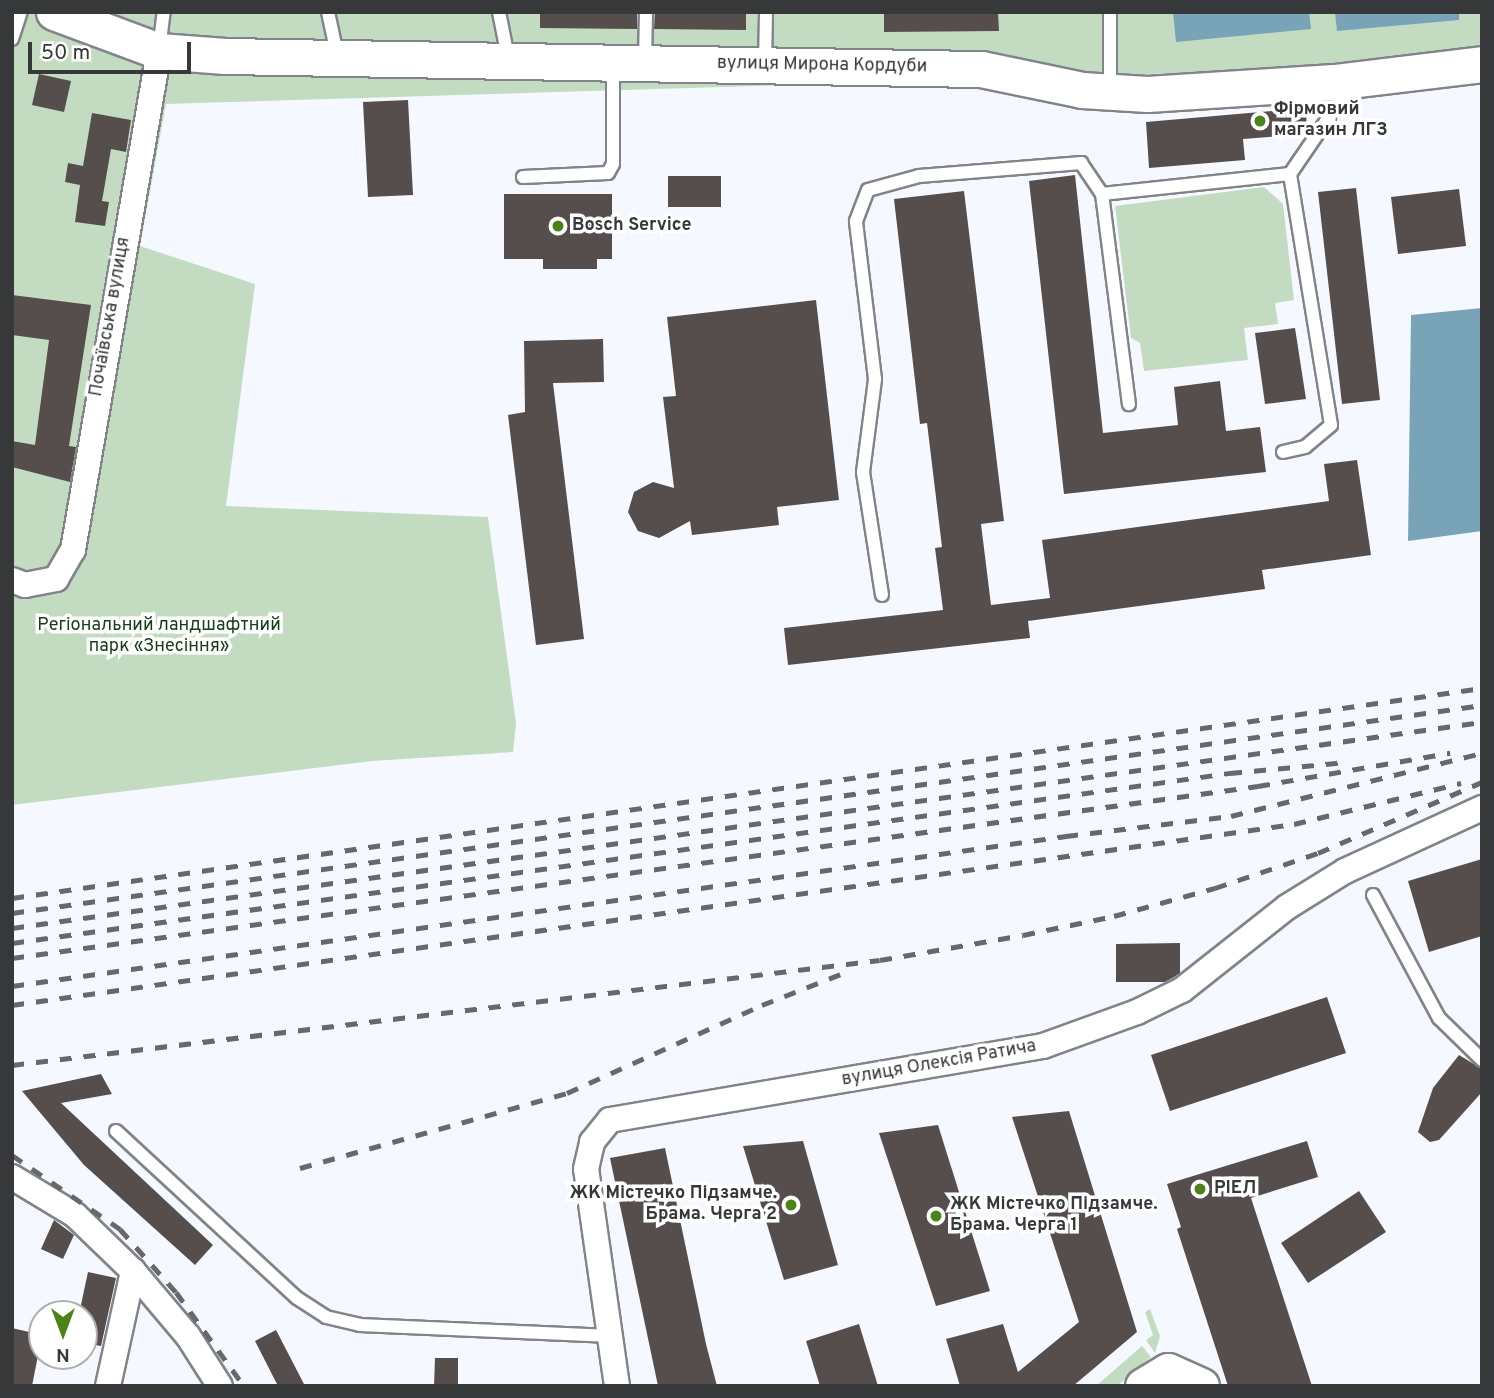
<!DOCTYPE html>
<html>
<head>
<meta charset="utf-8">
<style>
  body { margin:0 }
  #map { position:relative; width:1494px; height:1398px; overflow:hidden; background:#f5f9ff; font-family:Overpass,sans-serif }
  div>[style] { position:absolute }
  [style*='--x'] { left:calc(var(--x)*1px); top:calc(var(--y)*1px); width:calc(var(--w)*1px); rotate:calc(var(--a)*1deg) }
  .green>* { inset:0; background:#c3dcc1 }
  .water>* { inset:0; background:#79a4b7 }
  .building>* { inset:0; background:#554e4d }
  .roads { filter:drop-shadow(2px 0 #818489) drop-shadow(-2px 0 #818489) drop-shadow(0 2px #818489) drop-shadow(0 -2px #818489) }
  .lane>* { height:12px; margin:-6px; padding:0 6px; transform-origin:6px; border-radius:6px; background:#fff }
  .street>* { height:24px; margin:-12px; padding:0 12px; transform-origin:12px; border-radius:12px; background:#fff }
  .secondary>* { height:35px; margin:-17.5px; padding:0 17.5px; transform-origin:17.5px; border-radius:17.5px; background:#fff }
  .rail>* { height:5px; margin-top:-2.5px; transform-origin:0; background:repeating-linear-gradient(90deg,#66686c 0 12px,transparent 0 24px) }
  .dots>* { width:19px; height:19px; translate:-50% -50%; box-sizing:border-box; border:4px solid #fff; border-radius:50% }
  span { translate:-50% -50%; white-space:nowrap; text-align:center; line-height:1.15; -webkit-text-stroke:7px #fff; paint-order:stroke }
  .street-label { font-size:18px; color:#36383a }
  .poi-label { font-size:18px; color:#36383a; font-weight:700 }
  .left { translate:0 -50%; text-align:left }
  .right { translate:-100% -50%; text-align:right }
  .park-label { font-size:18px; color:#143e14 }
  .frame { position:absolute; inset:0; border:14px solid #36383a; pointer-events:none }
  .north { position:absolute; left:28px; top:1300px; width:70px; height:70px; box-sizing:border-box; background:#fff; border:2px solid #afafb0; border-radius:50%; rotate:180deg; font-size:19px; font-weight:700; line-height:28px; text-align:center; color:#36383a }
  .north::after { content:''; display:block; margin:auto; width:24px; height:32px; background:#4d8218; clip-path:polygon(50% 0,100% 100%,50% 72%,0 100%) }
  .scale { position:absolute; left:28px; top:42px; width:163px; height:32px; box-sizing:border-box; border:4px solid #36383a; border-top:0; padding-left:9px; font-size:21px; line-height:24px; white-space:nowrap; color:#36383a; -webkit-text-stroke:5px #fff; paint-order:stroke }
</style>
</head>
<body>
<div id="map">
  <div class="green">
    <div style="clip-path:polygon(12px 12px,1482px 12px,1482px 57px,1378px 67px,166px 104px,140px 246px,255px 284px,226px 506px,488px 517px,516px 723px,513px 752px,372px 761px,12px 805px)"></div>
    <div style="clip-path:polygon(1264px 187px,1283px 204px,1294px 300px,1275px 303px,1278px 324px,1244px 328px,1248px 360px,1144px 371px,1140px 343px,1131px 338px,1115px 206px)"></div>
    <div style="clip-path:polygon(1150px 1309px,1160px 1336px,1155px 1353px,1146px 1340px,1153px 1335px,1145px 1312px)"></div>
    <div style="clip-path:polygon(1142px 1346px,1151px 1357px,1117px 1386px,1096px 1386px)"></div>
  </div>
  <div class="water">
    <div style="clip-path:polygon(1173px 12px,1309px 12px,1311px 29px,1176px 42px)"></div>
    <div style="clip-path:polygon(1335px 12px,1459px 12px,1459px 20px,1337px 31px)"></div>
    <div style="clip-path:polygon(1482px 308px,1482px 531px,1408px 541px,1411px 315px)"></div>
  </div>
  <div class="building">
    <div style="clip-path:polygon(540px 12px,637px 12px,637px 29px,540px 28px)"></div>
    <div style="clip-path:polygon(655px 12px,746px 12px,746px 30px,654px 29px)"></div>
    <div style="clip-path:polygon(884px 12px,998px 12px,999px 31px,884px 32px)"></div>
    <div style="clip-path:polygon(39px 74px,71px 81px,64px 112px,32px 105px)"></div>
    <div style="clip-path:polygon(408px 100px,413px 195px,368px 197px,363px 102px)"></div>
    <div style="clip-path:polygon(1306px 108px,1307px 134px,1243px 139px,1245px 160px,1149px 168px,1146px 122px)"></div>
    <div style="clip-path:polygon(92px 113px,131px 120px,126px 152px,111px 149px,102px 201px,109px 202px,105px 226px,75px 222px,80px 185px,65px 182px,68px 163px,83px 166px)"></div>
    <div style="clip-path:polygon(1075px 175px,1103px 433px,1178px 425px,1174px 387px,1220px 381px,1226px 431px,1260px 427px,1266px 472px,1064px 494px,1029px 181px)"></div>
    <div style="clip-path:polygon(668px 176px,721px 176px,721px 207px,668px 207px)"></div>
    <div style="clip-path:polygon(1356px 188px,1380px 400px,1342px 404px,1318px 192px)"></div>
    <div style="clip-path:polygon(1459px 189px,1466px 246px,1398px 254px,1391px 197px)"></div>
    <div style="clip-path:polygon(964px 191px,1004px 521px,981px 524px,991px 605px,1050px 598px,1042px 540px,1329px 501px,1324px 464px,1357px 460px,1371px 555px,1262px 570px,1265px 589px,1028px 621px,1030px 638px,788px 665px,784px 628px,943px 610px,935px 548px,942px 547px,927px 423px,920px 424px,894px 199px)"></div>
    <div style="clip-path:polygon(504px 194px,612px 194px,612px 259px,597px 259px,597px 269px,543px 269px,543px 259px,504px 259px)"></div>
    <div style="clip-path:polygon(12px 295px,91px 305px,69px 446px,76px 447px,70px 482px,12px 467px,12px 441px,35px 445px,49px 340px,12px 335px)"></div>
    <div style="clip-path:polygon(816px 300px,839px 500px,777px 507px,779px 525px,692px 535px,690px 521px,659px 538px,638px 531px,628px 512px,634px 492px,653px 482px,674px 488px,663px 397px,676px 396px,667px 317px)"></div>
    <div style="clip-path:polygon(1295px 328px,1306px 399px,1265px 404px,1255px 333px)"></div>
    <div style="clip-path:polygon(603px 339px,604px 382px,553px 383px,584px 639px,536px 645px,508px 415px,525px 412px,524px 341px)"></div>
    <div style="clip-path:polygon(1482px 859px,1482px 936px,1429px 952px,1408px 881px)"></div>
    <div style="clip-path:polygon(1180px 943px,1180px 973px,1174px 977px,1165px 982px,1116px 982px,1116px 944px)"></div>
    <div style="clip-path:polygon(1327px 997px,1346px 1053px,1170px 1111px,1151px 1055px)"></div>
    <div style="clip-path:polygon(1459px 1055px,1482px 1069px,1482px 1092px,1439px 1140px,1430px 1142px,1418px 1132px,1433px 1088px)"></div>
    <div style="clip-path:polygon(101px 1074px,112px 1094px,61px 1103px,213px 1245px,195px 1265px,84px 1165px,22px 1091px)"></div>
    <div style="clip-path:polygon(1069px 1111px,1137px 1332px,1073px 1386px,960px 1386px,946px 1339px,1003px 1324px,1018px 1372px,1079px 1322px,1012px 1117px)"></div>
    <div style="clip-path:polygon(938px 1125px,990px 1291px,936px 1306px,879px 1133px)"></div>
    <div style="clip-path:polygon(803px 1141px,838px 1265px,784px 1280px,743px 1146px)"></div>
    <div style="clip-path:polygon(1307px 1141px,1318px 1177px,1251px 1198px,1312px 1386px,1228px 1386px,1177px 1229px,1181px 1227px,1167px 1184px)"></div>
    <div style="clip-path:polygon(665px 1148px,706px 1344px,717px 1386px,658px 1386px,610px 1158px)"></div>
    <div style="clip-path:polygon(1359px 1191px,1386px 1232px,1308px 1283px,1281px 1243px)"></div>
    <div style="clip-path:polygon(54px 1220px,74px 1235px,63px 1259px,41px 1249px)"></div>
    <div style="clip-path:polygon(88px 1272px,116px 1278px,101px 1346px,84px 1343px,84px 1314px,79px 1314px)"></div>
    <div style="clip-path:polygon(859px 1324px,878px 1386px,820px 1386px,806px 1341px)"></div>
    <div style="clip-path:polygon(12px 1328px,42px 1335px,32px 1386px,12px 1386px)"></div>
    <div style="clip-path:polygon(276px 1330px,305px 1386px,278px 1386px,255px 1341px)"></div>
    <div style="clip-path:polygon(435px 1358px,458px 1358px,458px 1386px,434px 1386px)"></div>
  </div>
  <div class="roads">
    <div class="lane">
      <div style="--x:328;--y:12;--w:43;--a:77.9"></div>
      <div style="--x:499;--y:12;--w:46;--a:78.7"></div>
      <div style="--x:1110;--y:12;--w:76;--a:90"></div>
      <div style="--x:12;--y:39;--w:28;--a:-72"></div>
      <div style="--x:159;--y:50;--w:38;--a:-83"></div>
      <div style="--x:645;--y:60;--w:48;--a:-88.8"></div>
      <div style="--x:765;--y:65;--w:53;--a:-88.9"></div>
      <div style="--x:523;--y:177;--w:85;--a:-2.7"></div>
      <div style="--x:608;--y:173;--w:10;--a:-61"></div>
      <div style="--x:613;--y:164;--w:100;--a:-90"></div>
      <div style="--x:1102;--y:194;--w:212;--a:82.7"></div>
      <div style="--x:1283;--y:452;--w:23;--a:-13"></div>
      <div style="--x:1305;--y:447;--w:34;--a:-40"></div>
      <div style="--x:1331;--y:425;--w:254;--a:-99.3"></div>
      <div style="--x:1290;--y:174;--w:108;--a:-55.6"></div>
      <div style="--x:882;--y:595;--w:124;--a:-98.8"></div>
      <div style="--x:863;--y:472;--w:94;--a:-82.6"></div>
      <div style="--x:875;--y:379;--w:159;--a:-96.9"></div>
      <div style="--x:856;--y:221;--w:33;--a:-69"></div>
      <div style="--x:868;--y:190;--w:53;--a:-15.4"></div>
      <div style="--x:919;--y:176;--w:163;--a:-4.6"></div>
      <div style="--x:1081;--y:163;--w:37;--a:56"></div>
      <div style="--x:1102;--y:194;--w:189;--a:-6.1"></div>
      <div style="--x:1373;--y:895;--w:140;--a:61.8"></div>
      <div style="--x:1439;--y:1018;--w:60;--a:44.3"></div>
      <div style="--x:116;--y:1131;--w:246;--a:42.7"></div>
      <div style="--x:297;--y:1298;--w:35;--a:33"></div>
      <div style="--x:326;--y:1317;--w:35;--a:13"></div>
      <div style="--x:360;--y:1325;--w:251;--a:2.5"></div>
    </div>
    <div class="street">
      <div style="--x:12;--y:580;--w:14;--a:21"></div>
      <div style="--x:25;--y:585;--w:32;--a:-11"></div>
      <div style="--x:56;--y:579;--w:34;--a:-60"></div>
      <div style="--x:73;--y:550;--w:506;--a:-80.22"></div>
      <div style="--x:12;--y:1177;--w:74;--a:31.1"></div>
      <div style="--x:75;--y:1215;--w:81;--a:44"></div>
      <div style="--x:133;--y:1271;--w:85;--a:49.8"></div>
      <div style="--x:188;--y:1336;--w:59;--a:57.4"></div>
      <div style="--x:108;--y:1386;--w:118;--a:-77.7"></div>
      <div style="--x:617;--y:1386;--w:219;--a:-98.1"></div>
      <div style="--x:586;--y:1169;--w:28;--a:-77"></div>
      <div style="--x:592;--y:1142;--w:28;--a:-51"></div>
      <div style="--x:610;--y:1120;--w:439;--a:-9.7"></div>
      <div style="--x:1043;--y:1046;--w:100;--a:-19.9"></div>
      <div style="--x:1137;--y:1012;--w:50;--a:-26.1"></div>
      <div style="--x:1182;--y:990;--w:134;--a:-38.3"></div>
      <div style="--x:1287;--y:907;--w:68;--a:-31.8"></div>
      <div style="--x:1345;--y:871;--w:151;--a:-24.7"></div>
    </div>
    <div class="secondary">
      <div style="--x:54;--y:12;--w:112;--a:20.4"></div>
      <div style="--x:159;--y:51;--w:66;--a:4.3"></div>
      <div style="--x:225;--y:56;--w:756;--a:0.99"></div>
      <div style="--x:981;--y:69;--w:103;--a:11.7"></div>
      <div style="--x:1082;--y:90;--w:65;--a:3.5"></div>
      <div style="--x:1147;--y:94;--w:187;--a:-3.7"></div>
      <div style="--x:1334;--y:82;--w:149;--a:-6.9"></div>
      <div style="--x:1143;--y:1386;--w:29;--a:-31"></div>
      <div style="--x:1168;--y:1371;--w:36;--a:24"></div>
    </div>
  </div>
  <div class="rail">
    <div style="--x:12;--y:898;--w:1485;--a:-8.13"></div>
    <div style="--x:12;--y:913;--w:1485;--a:-8.05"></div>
    <div style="--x:12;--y:928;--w:1484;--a:-7.98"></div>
    <div style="--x:12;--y:943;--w:1230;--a:-7.95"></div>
    <div style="--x:1230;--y:773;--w:117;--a:-5.4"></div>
    <div style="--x:12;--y:958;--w:1258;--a:-7.86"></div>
    <div style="--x:1258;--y:786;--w:195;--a:-9.8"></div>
    <div style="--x:12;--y:986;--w:1065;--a:-8.1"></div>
    <div style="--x:1066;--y:836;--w:166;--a:-6.9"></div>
    <div style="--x:1231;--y:816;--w:259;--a:-14.1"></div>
    <div style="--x:12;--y:1005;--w:1295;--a:-8.04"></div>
    <div style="--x:1294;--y:824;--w:172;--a:-13.8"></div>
    <div style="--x:12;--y:1065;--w:874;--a:-6.9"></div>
    <div style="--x:880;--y:960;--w:145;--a:-9.9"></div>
    <div style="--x:1023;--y:935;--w:93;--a:-11.8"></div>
    <div style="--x:1114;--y:916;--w:105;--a:-15.5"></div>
    <div style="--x:1215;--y:888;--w:109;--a:-18.8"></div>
    <div style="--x:1318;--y:853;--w:179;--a:-23.4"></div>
    <div style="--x:12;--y:1155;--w:131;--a:34.4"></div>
    <div style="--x:120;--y:1229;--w:84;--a:48.4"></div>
    <div style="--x:176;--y:1292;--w:116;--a:54.1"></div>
    <div style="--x:300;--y:1168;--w:277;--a:-15.7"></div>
    <div style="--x:567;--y:1093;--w:214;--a:-24.3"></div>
    <div style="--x:762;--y:1005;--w:96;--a:-21.5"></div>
  </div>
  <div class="dots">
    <div style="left:1260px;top:121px;background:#4d8218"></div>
    <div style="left:558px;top:226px;background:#4d8218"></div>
    <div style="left:1200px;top:1189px;background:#4d8218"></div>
    <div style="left:791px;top:1205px;background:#4d8218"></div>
    <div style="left:936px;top:1216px;background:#4d8218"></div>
  </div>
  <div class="street-label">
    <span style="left:822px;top:66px;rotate:1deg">вулиця Мирона Кордуби</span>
    <span style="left:111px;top:317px;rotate:-80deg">Почаївська вулиця</span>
    <span style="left:939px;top:1064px;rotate:-10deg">вулиця Олексія Ратича</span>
  </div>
  <div class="poi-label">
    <span class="left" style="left:1274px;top:121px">Фірмовий<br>магазин ЛГЗ</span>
    <span class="left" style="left:572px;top:226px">Bosch Service</span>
    <span class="left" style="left:1214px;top:1189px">РІЕЛ</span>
    <span class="right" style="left:777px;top:1205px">ЖК Містечко Підзамче.<br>Брама. Черга 2</span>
    <span class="left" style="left:950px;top:1216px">ЖК Містечко Підзамче.<br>Брама. Черга 1</span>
  </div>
  <div class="park-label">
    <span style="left:159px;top:637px">Регіональний ландшафтний<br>парк «Знесіння»</span>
  </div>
  <div class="frame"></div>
  <div class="north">N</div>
  <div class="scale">50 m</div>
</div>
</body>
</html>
